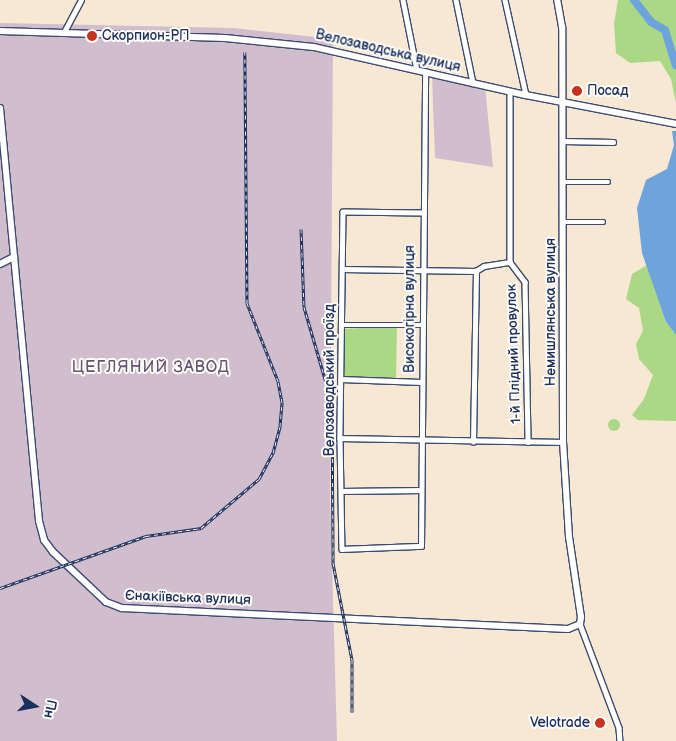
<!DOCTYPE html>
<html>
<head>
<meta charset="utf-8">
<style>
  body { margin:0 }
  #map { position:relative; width:676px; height:741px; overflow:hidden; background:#f7e8d3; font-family:"Balsamiq Sans",sans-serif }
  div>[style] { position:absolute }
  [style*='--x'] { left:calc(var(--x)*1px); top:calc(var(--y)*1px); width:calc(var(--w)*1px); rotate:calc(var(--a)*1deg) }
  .industrial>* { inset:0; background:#d0bdcd }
  .green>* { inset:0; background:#abd884 }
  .round { border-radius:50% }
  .water>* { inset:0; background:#6ea4dc }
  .river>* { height:8px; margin:-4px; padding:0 4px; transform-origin:4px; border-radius:4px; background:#6ea4dc }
  .roads { filter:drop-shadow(1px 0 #3c4b70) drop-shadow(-1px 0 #3c4b70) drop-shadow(0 1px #3c4b70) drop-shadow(0 -1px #3c4b70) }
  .street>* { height:4.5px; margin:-2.25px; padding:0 2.25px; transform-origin:2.25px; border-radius:2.25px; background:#fff }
  .secondary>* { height:6px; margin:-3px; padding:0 3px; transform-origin:3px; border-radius:3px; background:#fff }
  .rail>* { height:3px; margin-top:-1.5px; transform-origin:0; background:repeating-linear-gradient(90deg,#fdfcf7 0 4px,#1b2f5e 0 8px); box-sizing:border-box; border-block:1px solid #1b2f5e }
  .dots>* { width:14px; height:14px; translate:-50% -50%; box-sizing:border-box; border:2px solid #fdfcf7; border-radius:50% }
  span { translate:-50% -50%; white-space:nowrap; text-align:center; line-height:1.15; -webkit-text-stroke:4px #fdfcf7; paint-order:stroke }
  .poi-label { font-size:14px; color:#1b2f5e }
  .left { translate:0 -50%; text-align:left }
  .right { translate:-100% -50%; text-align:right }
  .street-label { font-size:14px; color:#1b2f5e }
  .quarter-label { font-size:16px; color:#655470; letter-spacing:1px }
  .north { position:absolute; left:10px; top:681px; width:50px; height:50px; -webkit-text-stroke:4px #fdfcf7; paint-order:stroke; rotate:101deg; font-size:14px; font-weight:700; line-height:20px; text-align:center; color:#1b2f5e }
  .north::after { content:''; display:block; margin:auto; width:18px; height:22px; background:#1b2f5e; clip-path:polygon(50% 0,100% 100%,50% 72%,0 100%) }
</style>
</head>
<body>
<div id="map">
  <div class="industrial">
    <div style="clip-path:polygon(0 23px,233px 28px,333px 39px,330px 492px,337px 741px,0 741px)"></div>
    <div style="clip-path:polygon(432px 76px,485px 87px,493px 167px,435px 158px)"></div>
  </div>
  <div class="green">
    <div style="clip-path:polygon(618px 0,676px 0,676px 103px,671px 79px,660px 61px,630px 63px,616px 53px,614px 24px)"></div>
    <div style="clip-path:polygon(647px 265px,666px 322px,676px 335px,676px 421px,638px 420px,632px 415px,644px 399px,653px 375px,639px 359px,636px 344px,643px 331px,639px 308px,626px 299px,632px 274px)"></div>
    <div style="clip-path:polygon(397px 326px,396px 378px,343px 376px,343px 329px)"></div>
    <div class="round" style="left:608px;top:419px;width:12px;height:12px"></div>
  </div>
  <div class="water">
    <div style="clip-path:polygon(672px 131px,676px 131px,676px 335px,666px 322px,642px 253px,637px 208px,646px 180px,667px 169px,674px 145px)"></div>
  </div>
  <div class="river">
    <div style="--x:634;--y:0;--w:28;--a:52"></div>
    <div style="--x:651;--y:22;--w:16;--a:30"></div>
    <div style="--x:665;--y:30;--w:37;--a:73"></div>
  </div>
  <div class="roads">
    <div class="street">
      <div style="--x:403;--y:0;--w:71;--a:78.7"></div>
      <div style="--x:456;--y:0;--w:85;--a:78.4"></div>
      <div style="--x:505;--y:0;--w:97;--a:77.5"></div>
      <div style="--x:64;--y:32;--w:36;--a:-62"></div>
      <div style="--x:510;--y:92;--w:170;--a:90"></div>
      <div style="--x:510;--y:262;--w:25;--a:53"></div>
      <div style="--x:525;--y:282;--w:160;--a:88.9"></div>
      <div style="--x:563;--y:141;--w:50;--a:1.1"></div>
      <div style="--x:564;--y:182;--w:44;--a:0"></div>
      <div style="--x:422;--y:213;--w:79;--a:-179.3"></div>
      <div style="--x:343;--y:212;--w:226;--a:90.8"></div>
      <div style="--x:340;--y:438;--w:111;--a:89"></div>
      <div style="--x:342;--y:549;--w:79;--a:-2.2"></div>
      <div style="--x:421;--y:546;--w:474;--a:-89.5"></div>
      <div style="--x:564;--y:222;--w:39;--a:0"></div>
      <div style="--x:342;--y:269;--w:134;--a:0.9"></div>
      <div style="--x:476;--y:271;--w:9;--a:-32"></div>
      <div style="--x:484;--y:266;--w:26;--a:-9"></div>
      <div style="--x:341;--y:325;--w:80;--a:0"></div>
      <div style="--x:341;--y:379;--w:80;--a:2.1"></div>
      <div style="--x:340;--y:438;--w:223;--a:1"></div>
      <div style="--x:473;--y:442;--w:171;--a:-89"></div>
      <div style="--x:342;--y:491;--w:79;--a:-0.7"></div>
      <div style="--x:580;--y:624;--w:111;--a:69.4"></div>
      <div style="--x:619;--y:728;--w:13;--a:86"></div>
    </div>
    <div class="secondary">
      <div style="--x:0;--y:31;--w:225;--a:1.8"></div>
      <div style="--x:225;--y:38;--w:89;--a:5.8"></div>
      <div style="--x:314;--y:47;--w:217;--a:12.8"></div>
      <div style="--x:526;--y:95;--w:153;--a:10.9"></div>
      <div style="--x:0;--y:108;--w:415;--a:84.6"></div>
      <div style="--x:39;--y:521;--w:20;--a:75"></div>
      <div style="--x:44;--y:540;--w:15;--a:53"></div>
      <div style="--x:53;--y:552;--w:73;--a:43.3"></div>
      <div style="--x:106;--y:602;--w:17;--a:21"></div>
      <div style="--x:122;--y:608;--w:446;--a:2.7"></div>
      <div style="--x:568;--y:629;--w:13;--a:-23"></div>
      <div style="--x:580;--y:624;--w:7;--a:-82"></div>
      <div style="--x:581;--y:617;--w:81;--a:-98.5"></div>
      <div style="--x:569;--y:537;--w:95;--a:-93.6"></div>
      <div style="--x:563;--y:442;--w:415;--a:-90.1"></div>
      <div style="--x:562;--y:27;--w:27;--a:-100"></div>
      <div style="--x:0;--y:264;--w:16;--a:-27"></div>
    </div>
  </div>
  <div class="rail">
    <div style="--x:301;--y:229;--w:78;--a:87.8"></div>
    <div style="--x:304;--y:307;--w:100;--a:73.7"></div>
    <div style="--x:332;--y:403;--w:160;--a:89.6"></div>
    <div style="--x:333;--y:563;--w:99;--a:78.9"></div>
    <div style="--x:352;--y:660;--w:52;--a:90"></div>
    <div style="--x:0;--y:588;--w:155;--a:-19.6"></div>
    <div style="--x:146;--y:536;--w:56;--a:-8.3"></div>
    <div style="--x:201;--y:528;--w:76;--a:-40.2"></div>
    <div style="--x:259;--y:479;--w:30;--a:-62"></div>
    <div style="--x:273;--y:453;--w:28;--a:-75"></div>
    <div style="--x:280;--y:426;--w:24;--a:-85"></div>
    <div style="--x:282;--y:402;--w:21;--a:-101"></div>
    <div style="--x:278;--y:381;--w:84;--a:-111.7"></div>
    <div style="--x:247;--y:303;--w:251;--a:-90.5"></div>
  </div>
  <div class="dots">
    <div style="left:92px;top:36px;background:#c8321e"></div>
    <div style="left:577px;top:91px;background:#c8321e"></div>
    <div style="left:600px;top:723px;background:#c8321e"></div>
  </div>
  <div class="poi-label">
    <span class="left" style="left:102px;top:36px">Скорпион-РП</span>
    <span class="left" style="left:587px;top:91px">Посад</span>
    <span class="right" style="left:590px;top:723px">Velotrade</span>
  </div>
  <div class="street-label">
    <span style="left:388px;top:51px;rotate:13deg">Велозаводська вулиця</span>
    <span style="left:410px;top:309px;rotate:-90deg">Високогірна вулиця</span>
    <span style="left:551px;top:312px;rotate:-90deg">Немишлянська вулиця</span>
    <span style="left:514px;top:354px;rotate:-92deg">1-й Плідний провулок</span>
    <span style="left:330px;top:380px;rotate:-90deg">Велозаводський проїзд</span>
    <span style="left:188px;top:598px;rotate:2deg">Єнакіївська вулиця</span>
  </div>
  <div class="quarter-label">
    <span style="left:151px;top:368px">ЦЕГЛЯНИЙ ЗАВОД</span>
  </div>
  <div class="north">Пн</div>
</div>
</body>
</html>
